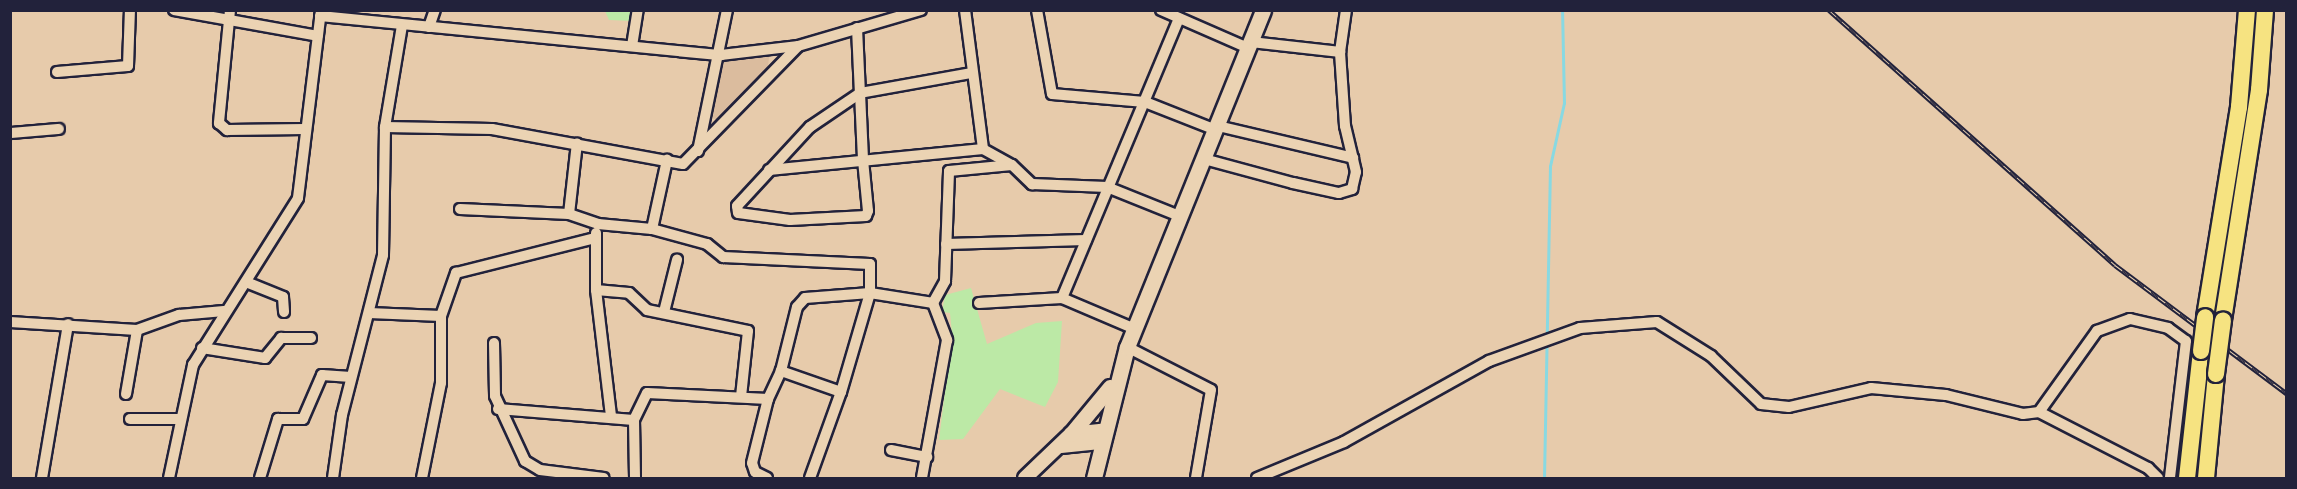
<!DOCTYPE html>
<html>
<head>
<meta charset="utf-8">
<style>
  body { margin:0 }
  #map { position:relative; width:2297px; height:489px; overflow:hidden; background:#e7cbab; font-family:Delius,sans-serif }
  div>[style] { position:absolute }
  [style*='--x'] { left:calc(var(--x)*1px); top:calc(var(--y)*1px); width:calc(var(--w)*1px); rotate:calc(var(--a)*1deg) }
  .built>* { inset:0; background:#dbbc9e }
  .green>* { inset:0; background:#bce9a6 }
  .stream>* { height:3px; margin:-1.5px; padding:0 1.5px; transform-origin:1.5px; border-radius:1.5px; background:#88d9e2 }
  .roads { filter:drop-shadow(2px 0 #22223b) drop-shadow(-2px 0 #22223b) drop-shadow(0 2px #22223b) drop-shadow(0 -2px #22223b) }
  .minor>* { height:10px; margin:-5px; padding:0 5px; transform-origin:5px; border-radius:5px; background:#ebd3b3 }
  .tertiary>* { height:14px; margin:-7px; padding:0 7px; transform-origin:7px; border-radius:7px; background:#ebd3b3 }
  .secondary>* { height:15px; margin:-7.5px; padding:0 7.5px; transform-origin:7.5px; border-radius:7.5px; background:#ebd3b3 }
  .trunk>* { height:16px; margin:-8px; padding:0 8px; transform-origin:8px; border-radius:8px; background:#f6e381 }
  .rail>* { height:5px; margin-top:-2.5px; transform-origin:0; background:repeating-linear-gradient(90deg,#ebd3b3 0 9px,#22223b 0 18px); box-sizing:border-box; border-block:2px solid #22223b }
  .bridges { filter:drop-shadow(2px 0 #22223b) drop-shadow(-2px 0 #22223b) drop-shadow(0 2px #22223b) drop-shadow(0 -2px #22223b) }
  .trunk-bridge>* { height:16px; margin:-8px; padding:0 8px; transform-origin:8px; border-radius:8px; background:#f6e381 }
  span { translate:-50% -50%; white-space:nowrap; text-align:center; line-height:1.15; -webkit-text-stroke:5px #ebd3b3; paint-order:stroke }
  .frame { position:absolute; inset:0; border:12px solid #22223b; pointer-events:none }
</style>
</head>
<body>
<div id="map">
  <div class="built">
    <div style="clip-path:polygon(769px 57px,768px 67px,721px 120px,711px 118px,724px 62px)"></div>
  </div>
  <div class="green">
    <div style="clip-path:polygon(605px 11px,634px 11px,632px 21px,609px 20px)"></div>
    <div style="clip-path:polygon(971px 288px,987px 344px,1036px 323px,1062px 321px,1058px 382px,1045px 407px,1000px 389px,963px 439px,939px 440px,952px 334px,950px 313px,942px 312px,945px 295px)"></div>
  </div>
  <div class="stream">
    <div style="--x:1544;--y:478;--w:312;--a:-88.9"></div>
    <div style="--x:1550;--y:166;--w:65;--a:-77.5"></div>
    <div style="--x:1564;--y:103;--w:93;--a:-91.2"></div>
  </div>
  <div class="roads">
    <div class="minor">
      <div style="--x:174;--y:10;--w:146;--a:10.2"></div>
      <div style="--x:230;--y:10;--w:114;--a:95.6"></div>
      <div style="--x:219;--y:123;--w:11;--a:41"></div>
      <div style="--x:227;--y:130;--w:78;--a:-0.7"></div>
      <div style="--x:965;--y:10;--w:140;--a:82.6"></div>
      <div style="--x:1037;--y:10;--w:85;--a:79.9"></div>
      <div style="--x:1052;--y:94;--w:93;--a:4.9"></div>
      <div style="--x:1145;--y:102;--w:76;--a:21.5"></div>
      <div style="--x:1161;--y:10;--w:95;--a:23.6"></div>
      <div style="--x:320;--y:16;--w:403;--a:5.6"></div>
      <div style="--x:721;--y:55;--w:78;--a:-6.7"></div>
      <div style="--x:798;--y:46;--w:128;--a:-16.3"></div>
      <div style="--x:429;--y:27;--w:18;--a:-71"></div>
      <div style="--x:857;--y:28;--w:65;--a:87.4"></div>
      <div style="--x:860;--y:93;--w:67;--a:87.4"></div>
      <div style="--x:863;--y:160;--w:51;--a:84.4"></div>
      <div style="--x:868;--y:211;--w:5;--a:112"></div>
      <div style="--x:866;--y:216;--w:76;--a:177"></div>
      <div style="--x:790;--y:220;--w:52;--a:-172.3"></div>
      <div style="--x:738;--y:213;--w:7;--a:-98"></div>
      <div style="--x:737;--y:206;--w:108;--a:-47.3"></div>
      <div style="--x:810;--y:127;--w:60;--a:-34.2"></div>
      <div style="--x:860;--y:93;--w:113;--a:-10.2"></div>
      <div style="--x:1251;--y:42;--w:90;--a:6.4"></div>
      <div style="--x:632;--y:46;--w:36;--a:-81"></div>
      <div style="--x:57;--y:72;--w:71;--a:-4.8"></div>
      <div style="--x:128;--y:66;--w:56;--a:-88"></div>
      <div style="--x:1218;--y:126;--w:139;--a:13.3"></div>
      <div style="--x:385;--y:127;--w:107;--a:1.1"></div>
      <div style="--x:492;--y:129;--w:194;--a:10.4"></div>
      <div style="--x:683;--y:164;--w:165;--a:-45.7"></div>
      <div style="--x:10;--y:133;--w:49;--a:-4.7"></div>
      <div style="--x:698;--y:151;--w:144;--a:-78.4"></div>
      <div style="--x:1204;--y:159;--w:92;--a:15.1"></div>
      <div style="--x:1293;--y:183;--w:47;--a:12.3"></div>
      <div style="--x:1339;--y:193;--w:14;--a:-17"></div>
      <div style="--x:1352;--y:189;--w:17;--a:-77"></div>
      <div style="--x:1356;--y:172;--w:47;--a:-103.4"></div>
      <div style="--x:1345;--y:126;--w:74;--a:-93.9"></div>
      <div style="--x:1340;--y:52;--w:42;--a:-81.9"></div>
      <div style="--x:769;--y:170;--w:215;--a:-5.6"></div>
      <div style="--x:983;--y:149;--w:33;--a:29"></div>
      <div style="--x:1012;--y:165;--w:28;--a:44"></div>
      <div style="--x:1032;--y:184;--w:75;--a:2.3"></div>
      <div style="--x:1107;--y:187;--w:78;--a:21.9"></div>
      <div style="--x:460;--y:209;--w:109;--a:2.6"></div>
      <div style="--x:569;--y:214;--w:31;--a:19"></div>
      <div style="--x:598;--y:224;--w:54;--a:5.3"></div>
      <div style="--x:652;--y:229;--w:57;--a:15.3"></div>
      <div style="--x:707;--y:244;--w:21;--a:39"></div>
      <div style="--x:723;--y:257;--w:147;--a:2.7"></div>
      <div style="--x:870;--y:264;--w:29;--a:90"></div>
      <div style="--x:870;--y:293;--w:103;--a:106.3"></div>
      <div style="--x:841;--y:392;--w:64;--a:-160.7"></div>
      <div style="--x:781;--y:371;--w:31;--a:115"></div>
      <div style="--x:768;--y:399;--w:121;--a:-177.2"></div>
      <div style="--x:647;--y:393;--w:30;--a:116"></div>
      <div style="--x:634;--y:420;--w:58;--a:89"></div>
      <div style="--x:569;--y:214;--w:71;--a:-83.6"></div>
      <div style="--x:652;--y:229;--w:71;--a:-77.7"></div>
      <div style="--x:596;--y:233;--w:57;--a:90"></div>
      <div style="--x:596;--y:290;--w:127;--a:83.2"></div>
      <div style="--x:946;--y:244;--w:140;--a:-1.6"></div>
      <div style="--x:246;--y:282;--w:40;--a:22"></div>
      <div style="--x:283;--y:297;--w:15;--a:86"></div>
      <div style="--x:596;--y:290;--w:33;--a:5"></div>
      <div style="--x:629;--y:293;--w:25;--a:43"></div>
      <div style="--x:647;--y:310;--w:103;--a:11.7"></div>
      <div style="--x:748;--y:331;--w:65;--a:96.1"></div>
      <div style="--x:1062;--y:298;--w:303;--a:-67.3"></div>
      <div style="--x:933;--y:303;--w:25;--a:-61"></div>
      <div style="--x:945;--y:281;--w:110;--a:-87.9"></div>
      <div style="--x:949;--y:171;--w:63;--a:-5.4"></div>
      <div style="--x:979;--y:303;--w:83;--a:-3.4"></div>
      <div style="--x:1062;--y:298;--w:79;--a:23"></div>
      <div style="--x:664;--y:312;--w:54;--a:-76"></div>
      <div style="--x:369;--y:313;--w:72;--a:2.4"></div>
      <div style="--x:10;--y:322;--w:127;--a:3.6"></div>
      <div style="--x:137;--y:330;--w:45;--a:-19.7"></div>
      <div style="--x:179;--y:315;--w:45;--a:-5.1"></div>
      <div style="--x:494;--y:343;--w:53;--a:88.9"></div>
      <div style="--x:495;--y:396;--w:72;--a:65.2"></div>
      <div style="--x:525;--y:461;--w:17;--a:31"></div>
      <div style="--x:540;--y:470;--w:64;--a:7.1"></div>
      <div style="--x:1127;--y:347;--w:94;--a:27.1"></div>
      <div style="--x:1211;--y:390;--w:89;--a:99.7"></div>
      <div style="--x:202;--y:348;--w:64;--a:9"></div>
      <div style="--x:265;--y:358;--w:26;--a:-51"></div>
      <div style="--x:281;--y:338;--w:30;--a:0"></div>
      <div style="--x:781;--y:371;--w:66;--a:-76"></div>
      <div style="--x:797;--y:307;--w:12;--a:-48"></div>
      <div style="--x:805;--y:298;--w:65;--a:-4.4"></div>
      <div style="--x:870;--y:293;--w:64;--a:9"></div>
      <div style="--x:933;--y:303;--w:40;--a:69"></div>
      <div style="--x:947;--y:340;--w:140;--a:100.3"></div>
      <div style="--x:126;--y:394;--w:65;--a:-80.2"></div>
      <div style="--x:498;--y:409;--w:136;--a:4.6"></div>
      <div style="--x:2039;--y:412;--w:123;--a:27.2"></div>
      <div style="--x:2148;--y:468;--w:14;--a:45"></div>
      <div style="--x:130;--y:419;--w:49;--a:0"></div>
      <div style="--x:891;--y:450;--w:37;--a:11"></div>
      <div style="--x:42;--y:478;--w:156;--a:-80.4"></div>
      <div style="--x:169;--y:478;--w:116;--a:-78"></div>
      <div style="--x:193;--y:365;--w:197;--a:-57.8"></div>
      <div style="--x:298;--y:198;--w:189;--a:-83"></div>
      <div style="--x:260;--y:478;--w:62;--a:-73"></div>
      <div style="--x:278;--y:419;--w:25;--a:0"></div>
      <div style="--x:303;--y:419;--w:48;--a:-66.6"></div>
      <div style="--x:322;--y:375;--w:29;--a:4"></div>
      <div style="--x:333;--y:478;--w:64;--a:-81.9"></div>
      <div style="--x:342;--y:415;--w:165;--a:-75.6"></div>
      <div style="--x:383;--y:255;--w:128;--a:-89.1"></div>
      <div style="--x:385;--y:127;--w:103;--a:-80.5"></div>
      <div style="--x:422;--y:478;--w:97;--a:-78.7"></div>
      <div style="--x:441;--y:383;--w:67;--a:-90"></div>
      <div style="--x:441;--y:316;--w:46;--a:-70.8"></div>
      <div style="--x:456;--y:273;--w:143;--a:-14.1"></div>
      <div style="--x:767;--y:478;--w:13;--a:-153"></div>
      <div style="--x:755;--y:472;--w:9;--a:-108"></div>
      <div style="--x:752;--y:463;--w:66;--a:-76"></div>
      <div style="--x:810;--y:478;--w:91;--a:-70.2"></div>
      <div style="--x:1257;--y:478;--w:94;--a:-22.5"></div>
      <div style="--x:1344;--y:442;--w:166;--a:-29.2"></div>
      <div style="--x:1489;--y:361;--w:97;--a:-19.9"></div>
      <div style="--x:1580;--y:328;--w:77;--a:-4.5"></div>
      <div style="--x:1657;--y:322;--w:64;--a:32.2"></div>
      <div style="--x:1711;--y:356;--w:69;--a:43.8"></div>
      <div style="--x:1761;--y:404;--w:28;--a:6"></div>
      <div style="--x:1789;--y:407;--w:84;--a:-13"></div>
      <div style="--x:1871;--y:388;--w:75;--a:5.3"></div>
      <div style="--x:1946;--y:395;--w:79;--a:13.9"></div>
      <div style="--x:2023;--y:414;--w:16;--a:-7"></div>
      <div style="--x:2039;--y:412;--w:100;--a:-54.4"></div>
      <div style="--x:2097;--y:331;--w:35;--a:-20"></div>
      <div style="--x:2130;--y:319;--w:39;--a:13"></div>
      <div style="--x:2168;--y:328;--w:22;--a:36"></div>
      <div style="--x:2186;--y:341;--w:138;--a:96.7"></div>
    </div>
    <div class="tertiary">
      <div style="--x:1061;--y:446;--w:39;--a:-6"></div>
      <div style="--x:1025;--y:478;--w:64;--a:-43.7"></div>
      <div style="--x:1071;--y:434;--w:31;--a:-6"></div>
    </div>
    <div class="secondary">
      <div style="--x:1071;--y:434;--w:61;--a:-50.3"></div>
      <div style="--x:1094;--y:478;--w:135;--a:-75.9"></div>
      <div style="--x:1127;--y:347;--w:363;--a:-68"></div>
    </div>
    <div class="trunk">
      <div style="--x:2205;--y:317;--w:213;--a:-80.8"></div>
      <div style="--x:2239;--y:107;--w:97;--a:-85.3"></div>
      <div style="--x:2223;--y:320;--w:233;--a:-81.1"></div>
      <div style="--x:2259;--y:90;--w:80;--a:-85.7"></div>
      <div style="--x:2187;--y:478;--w:128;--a:-83.7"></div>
      <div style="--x:2206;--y:478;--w:104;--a:-84.5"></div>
    </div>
  </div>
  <div class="rail">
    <div style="--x:1829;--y:10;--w:383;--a:41.7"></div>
    <div style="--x:2115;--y:265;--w:214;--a:36.8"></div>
  </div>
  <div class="bridges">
    <div class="trunk-bridge">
      <div style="--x:2201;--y:351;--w:34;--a:-83"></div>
      <div style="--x:2216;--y:374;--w:54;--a:-82.6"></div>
    </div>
  </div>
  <div class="frame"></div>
</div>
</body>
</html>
